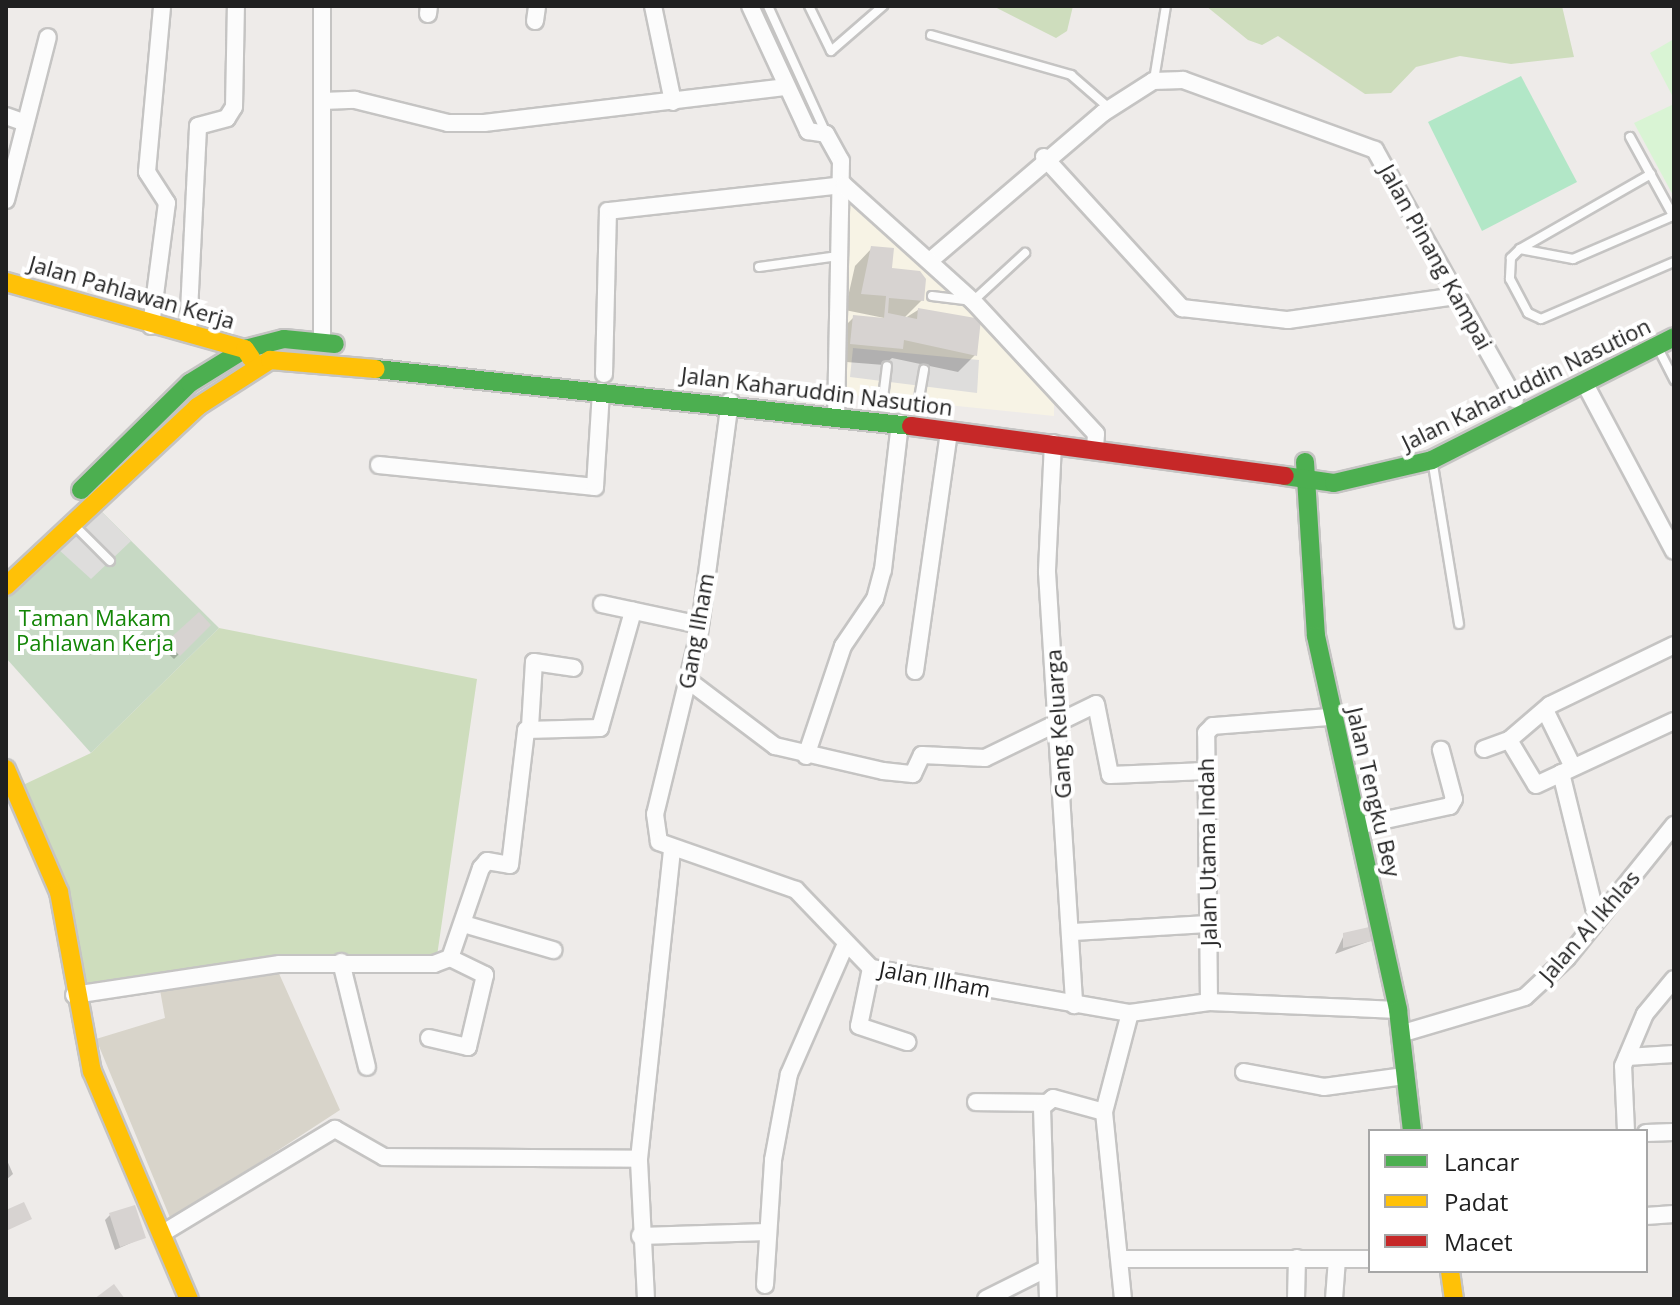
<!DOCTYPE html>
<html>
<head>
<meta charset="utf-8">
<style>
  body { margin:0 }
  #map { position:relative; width:1680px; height:1305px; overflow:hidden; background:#eeebe9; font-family:"Open Sans",sans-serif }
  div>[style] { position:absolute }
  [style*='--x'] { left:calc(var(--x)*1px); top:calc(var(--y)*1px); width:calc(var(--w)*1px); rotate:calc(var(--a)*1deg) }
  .education>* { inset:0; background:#f7f3e5 }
  .construction>* { inset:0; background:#d8d4ca }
  .forest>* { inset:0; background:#ceddbd }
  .cemetery>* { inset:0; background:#c7d9c4 }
  .park>* { inset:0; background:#d9f4d4 }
  .pitch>* { inset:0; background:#b2e7c7 }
  .parking>* { inset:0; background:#dedddc }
  .shadow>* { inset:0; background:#0003 }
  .building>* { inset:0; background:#d7d3d1 }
  .roads { filter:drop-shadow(2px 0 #c5c4c3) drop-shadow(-2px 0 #c5c4c3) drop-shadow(0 2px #c5c4c3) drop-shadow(0 -2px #c5c4c3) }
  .lane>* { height:8px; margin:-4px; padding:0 4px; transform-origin:4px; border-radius:4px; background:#fcfcfc }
  .street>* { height:16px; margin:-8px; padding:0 8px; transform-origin:8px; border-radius:8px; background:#fcfcfc }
  .fast>* { height:18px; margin:-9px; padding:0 9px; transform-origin:9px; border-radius:9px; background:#4caf50 }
  .slow>* { height:18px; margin:-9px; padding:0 9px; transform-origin:9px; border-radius:9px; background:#ffc107 }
  .jam>* { height:18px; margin:-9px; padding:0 9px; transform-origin:9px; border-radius:9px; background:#c62828 }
  span { translate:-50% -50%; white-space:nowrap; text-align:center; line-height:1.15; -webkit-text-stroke:8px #fff; paint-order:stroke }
  .street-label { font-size:22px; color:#202020 }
  .park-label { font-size:22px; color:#138606 }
  .frame { position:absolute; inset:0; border:8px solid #202020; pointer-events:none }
  .legend { position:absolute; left:1368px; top:1129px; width:280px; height:144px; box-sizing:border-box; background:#fff; border:2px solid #a6a6a6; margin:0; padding:10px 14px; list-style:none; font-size:24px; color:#202020 }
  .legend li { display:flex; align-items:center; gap:16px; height:40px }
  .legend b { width:40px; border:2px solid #a6a6a6 }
</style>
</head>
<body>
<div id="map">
  <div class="education">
    <div style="clip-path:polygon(855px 195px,864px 196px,1054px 400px,1054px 416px,841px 394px,837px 356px,849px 201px)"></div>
  </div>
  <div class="construction">
    <div style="clip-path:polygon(277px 969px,340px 1110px,171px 1220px,96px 1039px,165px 1018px,160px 990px)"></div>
  </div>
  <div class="forest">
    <div style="clip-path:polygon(993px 6px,1073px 6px,1067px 31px,1056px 38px)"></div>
    <div style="clip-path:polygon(1206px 6px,1562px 6px,1574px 57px,1511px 64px,1460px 56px,1416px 67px,1391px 93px,1365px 94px,1278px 36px,1262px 45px,1248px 40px)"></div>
    <div style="clip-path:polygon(219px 628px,477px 679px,437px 956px,82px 986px,23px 785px,91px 753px)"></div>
  </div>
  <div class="cemetery">
    <div style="clip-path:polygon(100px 510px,219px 628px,91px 753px,6px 658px,6px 597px)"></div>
  </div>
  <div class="park">
    <div style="clip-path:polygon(1674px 39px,1674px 99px,1650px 53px)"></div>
    <div style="clip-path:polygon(1674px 104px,1674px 197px,1634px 123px)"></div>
  </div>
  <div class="pitch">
    <div style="clip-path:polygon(1521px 76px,1577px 182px,1482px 231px,1428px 122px)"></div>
  </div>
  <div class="parking">
    <div style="clip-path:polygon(853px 348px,979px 360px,977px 393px,850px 377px)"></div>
    <div style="clip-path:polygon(100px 510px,131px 541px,91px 579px,58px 549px)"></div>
  </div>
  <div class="shadow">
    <div style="clip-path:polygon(872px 248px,922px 300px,902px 320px,918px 310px,975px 355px,958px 372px,892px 358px,884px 365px,834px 361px,837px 334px,854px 317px,894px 320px,845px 310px,855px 266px)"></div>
    <div style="clip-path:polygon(199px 615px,208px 625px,174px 659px,163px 649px)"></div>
    <div style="clip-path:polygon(1344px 935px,1378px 938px,1335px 954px)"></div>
    <div style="clip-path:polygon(6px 1158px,13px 1174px,6px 1180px)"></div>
    <div style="clip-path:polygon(110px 1215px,144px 1237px,115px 1250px,105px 1220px)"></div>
  </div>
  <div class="building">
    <div style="clip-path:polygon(871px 246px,894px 248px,892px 268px,920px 271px,926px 279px,924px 301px,889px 298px,888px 313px,917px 319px,918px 308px,981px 319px,977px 356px,904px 340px,903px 349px,850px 344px,853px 315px,884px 318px,886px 296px,861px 294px)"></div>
    <div style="clip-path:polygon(199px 612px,211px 625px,180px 656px,166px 642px)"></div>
    <div style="clip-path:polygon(1378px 925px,1380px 939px,1343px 948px,1343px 933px)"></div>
    <div style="clip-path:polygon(24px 1202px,32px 1219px,6px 1231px,6px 1210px)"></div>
    <div style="clip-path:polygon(135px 1205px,146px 1238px,120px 1247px,109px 1213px)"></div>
    <div style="clip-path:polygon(114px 1284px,125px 1299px,94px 1299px)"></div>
  </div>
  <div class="roads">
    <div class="lane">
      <div style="--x:768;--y:6;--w:140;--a:65.5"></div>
      <div style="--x:809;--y:6;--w:50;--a:63.9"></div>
      <div style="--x:831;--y:51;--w:69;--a:-40.9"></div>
      <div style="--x:931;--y:35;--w:146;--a:15.9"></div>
      <div style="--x:1071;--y:75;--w:50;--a:41"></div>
      <div style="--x:1154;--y:80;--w:75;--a:-80.8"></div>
      <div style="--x:1630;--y:137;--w:91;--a:61.2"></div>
      <div style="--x:1651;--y:174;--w:151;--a:150.2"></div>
      <div style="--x:1520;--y:249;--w:13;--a:135"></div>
      <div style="--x:1511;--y:258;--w:21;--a:93"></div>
      <div style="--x:1510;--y:279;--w:38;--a:62"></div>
      <div style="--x:1528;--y:313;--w:14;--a:25"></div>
      <div style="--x:1541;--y:319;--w:145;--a:-23.2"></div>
      <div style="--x:1520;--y:249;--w:54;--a:10.7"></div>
      <div style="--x:1573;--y:259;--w:109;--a:-23.3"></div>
      <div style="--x:759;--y:267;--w:80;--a:-7.9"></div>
      <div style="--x:932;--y:296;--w:41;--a:7"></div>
      <div style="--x:973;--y:301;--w:71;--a:-42.7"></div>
      <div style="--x:1659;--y:350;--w:34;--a:63"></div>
      <div style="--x:882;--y:406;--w:40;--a:-82.9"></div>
      <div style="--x:917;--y:410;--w:41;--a:-80.1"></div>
      <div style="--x:1433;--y:465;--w:161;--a:80.7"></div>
      <div style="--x:76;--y:527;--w:48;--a:45"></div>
    </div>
    <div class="street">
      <div style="--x:322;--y:6;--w:337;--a:90"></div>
      <div style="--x:653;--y:6;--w:98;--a:78.2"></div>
      <div style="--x:750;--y:6;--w:138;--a:65.1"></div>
      <div style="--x:808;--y:131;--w:18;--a:9"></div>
      <div style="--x:826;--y:134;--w:31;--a:61"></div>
      <div style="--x:841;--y:161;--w:252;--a:91.1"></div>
      <div style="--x:428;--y:14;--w:8;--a:-83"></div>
      <div style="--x:535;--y:21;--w:15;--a:-82"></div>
      <div style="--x:322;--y:101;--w:33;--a:-2"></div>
      <div style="--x:355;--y:100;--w:96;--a:13.9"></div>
      <div style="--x:448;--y:123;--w:36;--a:0"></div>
      <div style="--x:484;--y:123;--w:305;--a:-6.8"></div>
      <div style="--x:6;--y:116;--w:20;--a:20"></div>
      <div style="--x:1044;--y:157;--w:205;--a:47.6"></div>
      <div style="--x:1182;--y:308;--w:107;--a:6.5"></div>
      <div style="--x:1288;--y:320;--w:171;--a:-8.1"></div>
      <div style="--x:6;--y:200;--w:168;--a:-75.6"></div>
      <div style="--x:932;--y:259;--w:225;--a:-40.5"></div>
      <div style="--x:1103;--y:113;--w:59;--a:-32.6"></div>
      <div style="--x:1153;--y:81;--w:30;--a:-2"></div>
      <div style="--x:1183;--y:80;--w:204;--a:20"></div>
      <div style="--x:1375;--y:150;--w:286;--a:60.7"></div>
      <div style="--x:151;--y:326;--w:124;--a:-82.6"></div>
      <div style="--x:167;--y:203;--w:37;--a:-123"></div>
      <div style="--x:147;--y:172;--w:167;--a:-84.8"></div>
      <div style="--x:188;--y:332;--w:206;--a:-87.2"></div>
      <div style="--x:198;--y:126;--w:30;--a:-15"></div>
      <div style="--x:227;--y:118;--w:13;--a:-58"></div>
      <div style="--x:234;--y:107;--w:101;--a:-88.9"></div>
      <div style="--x:604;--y:374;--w:163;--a:-88.6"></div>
      <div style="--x:608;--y:211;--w:237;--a:-6.3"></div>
      <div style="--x:844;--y:185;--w:173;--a:42"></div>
      <div style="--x:973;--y:301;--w:181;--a:47.2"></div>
      <div style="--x:1096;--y:434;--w:14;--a:94"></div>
      <div style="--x:1584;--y:382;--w:191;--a:62"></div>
      <div style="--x:730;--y:401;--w:235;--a:97.6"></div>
      <div style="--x:699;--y:634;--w:185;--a:103.7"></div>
      <div style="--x:655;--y:814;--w:28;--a:82"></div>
      <div style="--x:659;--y:842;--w:145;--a:19.3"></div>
      <div style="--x:796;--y:890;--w:108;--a:46.1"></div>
      <div style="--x:871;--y:968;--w:263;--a:9.9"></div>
      <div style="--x:1130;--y:1013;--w:80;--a:-7.9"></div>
      <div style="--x:1209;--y:1002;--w:189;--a:2.4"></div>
      <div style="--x:1053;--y:443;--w:129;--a:92.7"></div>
      <div style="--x:1047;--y:572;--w:434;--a:86.4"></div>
      <div style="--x:379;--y:465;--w:217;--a:5.8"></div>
      <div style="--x:595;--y:487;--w:96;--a:-86.4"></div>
      <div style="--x:602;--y:604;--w:100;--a:12.1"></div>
      <div style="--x:915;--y:671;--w:242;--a:-81.9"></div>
      <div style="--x:689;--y:681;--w:108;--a:37.1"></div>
      <div style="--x:775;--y:746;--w:111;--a:13"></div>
      <div style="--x:883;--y:771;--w:30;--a:6"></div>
      <div style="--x:913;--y:774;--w:21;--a:-65"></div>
      <div style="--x:922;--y:755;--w:63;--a:2.7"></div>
      <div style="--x:985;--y:758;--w:123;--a:-25.9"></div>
      <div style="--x:1096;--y:704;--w:72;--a:78.8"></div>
      <div style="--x:1110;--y:775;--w:96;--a:-2.4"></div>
      <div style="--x:1547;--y:714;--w:57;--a:63.9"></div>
      <div style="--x:530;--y:727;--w:65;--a:-86.5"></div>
      <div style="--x:534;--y:662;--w:40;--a:8.5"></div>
      <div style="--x:1509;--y:740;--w:52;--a:59"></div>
      <div style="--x:1536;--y:785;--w:152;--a:-24.9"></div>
      <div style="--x:1484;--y:749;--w:27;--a:-20"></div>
      <div style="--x:1509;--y:740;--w:54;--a:-40.5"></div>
      <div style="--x:1550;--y:705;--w:138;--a:-25.8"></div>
      <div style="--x:806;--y:756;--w:116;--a:-71.4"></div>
      <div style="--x:843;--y:646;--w:57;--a:-55.8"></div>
      <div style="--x:875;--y:599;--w:30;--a:-75"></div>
      <div style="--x:883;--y:570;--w:148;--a:-83.4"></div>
      <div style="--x:1561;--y:773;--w:151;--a:76.2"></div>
      <div style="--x:1358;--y:826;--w:94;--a:-12.3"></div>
      <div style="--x:1450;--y:806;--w:8;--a:-60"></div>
      <div style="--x:1454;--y:799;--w:51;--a:-104.9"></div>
      <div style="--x:467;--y:925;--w:90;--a:16.2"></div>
      <div style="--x:1073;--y:932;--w:135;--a:-3.4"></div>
      <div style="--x:341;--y:962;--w:108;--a:76.1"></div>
      <div style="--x:871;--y:968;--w:59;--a:101.7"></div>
      <div style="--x:859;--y:1026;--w:51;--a:18.4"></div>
      <div style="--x:74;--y:995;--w:208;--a:-8.6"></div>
      <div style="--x:280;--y:964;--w:154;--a:0"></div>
      <div style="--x:434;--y:964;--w:17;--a:-21"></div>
      <div style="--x:450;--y:958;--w:95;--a:-71"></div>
      <div style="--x:481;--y:868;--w:9;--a:-49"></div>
      <div style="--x:487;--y:861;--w:23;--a:10"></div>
      <div style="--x:510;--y:865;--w:136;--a:-83.2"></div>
      <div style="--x:526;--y:730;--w:74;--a:-1.5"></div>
      <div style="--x:600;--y:728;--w:122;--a:-74.2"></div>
      <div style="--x:1209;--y:1002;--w:269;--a:-90.6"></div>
      <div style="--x:1206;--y:733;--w:10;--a:-45"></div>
      <div style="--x:1213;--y:726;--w:118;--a:-4.4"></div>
      <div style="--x:1400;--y:1034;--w:130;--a:-16.5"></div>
      <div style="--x:1525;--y:997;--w:57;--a:-42.9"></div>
      <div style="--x:1567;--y:958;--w:171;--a:-51.2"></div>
      <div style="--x:429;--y:1038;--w:40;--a:13"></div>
      <div style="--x:468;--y:1047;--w:74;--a:-76.7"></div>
      <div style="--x:485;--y:975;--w:39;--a:-154"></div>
      <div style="--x:1627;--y:1057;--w:47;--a:-3.7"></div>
      <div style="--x:1244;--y:1072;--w:81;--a:10.6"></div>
      <div style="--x:1324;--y:1087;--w:81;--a:-7.8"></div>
      <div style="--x:976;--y:1102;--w:69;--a:0.8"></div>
      <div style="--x:1104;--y:1112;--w:188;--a:84.2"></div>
      <div style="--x:1104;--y:1112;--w:102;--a:-75.3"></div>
      <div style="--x:1626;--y:1131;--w:65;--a:-92.6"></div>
      <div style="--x:1623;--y:1066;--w:56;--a:-67.1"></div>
      <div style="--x:1645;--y:1014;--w:45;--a:-50.4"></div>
      <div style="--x:1646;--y:1133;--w:28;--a:-2"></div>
      <div style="--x:1646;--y:1216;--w:28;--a:-4"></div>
      <div style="--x:163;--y:1233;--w:201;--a:-31.2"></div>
      <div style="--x:335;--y:1129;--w:56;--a:29.7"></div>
      <div style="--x:384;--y:1157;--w:255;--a:0.4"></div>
      <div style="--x:640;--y:1236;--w:128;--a:-1.8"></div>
      <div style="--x:1120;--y:1259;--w:250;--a:0"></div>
      <div style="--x:765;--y:1285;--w:125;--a:-86.3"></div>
      <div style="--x:773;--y:1160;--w:87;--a:-79.5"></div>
      <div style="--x:789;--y:1074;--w:137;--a:-66.4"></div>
      <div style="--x:646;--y:1299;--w:140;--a:-92.9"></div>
      <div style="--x:639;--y:1159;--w:311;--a:-83.9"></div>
      <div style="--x:986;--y:1299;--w:65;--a:-26.6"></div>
      <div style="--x:1048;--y:1299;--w:192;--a:-91.8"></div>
      <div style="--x:1042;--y:1107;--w:14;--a:-39"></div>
      <div style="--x:1053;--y:1098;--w:53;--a:15.4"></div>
      <div style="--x:1296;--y:1299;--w:41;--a:-88.6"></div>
      <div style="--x:1334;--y:1299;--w:40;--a:-85.7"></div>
    </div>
    <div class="fast">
      <div style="--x:376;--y:369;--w:538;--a:6.08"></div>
      <div style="--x:1305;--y:462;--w:174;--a:86.4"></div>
      <div style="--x:1316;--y:636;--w:383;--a:77.6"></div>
      <div style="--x:1398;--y:1010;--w:122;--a:83.4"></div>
      <div style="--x:1285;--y:476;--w:49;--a:8.1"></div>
      <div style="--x:1334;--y:483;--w:101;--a:-13.2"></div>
      <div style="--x:1432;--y:460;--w:271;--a:-26.9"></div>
      <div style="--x:81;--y:490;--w:153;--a:-44.5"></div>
      <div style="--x:190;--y:383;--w:65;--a:-31.7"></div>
      <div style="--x:245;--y:349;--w:40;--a:-14.4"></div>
      <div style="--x:284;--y:339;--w:51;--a:5.6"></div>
    </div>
    <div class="slow">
      <div style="--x:6;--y:282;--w:248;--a:15.7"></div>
      <div style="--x:245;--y:349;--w:11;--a:56"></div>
      <div style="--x:6;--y:586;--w:262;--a:-43.1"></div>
      <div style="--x:197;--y:407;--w:87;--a:-32.8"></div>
      <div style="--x:270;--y:360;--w:106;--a:4.9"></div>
      <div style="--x:6;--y:769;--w:134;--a:66.7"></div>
      <div style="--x:59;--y:892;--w:182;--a:79.6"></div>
      <div style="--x:92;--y:1071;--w:248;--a:67"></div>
      <div style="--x:1450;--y:1271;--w:28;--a:82"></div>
    </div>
    <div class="jam">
      <div style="--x:911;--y:426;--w:377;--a:7.6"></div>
    </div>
  </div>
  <div class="street-label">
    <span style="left:1436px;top:257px;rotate:61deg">Jalan Pinang Kampai</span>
    <span style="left:132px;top:292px;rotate:16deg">Jalan Pahlawan Kerja</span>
    <span style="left:1526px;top:384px;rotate:-26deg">Jalan Kaharuddin Nasution</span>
    <span style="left:817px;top:391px;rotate:7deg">Jalan Kaharuddin Nasution</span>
    <span style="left:696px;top:631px;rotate:-80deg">Gang Ilham</span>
    <span style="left:1058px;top:724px;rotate:-94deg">Gang Keluarga</span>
    <span style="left:1374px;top:792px;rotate:77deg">Jalan Tengku Bey</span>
    <span style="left:1207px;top:852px;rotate:-91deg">Jalan Utama Indah</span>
    <span style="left:1589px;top:926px;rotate:-49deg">Jalan Al Ikhlas</span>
    <span style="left:935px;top:979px;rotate:11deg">Jalan Ilham</span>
  </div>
  <div class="park-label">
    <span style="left:95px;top:630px">Taman Makam<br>Pahlawan Kerja</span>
  </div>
  <div class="frame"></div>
  <ul class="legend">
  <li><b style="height:10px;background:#4caf50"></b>Lancar</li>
  <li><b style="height:10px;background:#ffc107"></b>Padat</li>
  <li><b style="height:10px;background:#c62828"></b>Macet</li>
  </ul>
</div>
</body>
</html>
